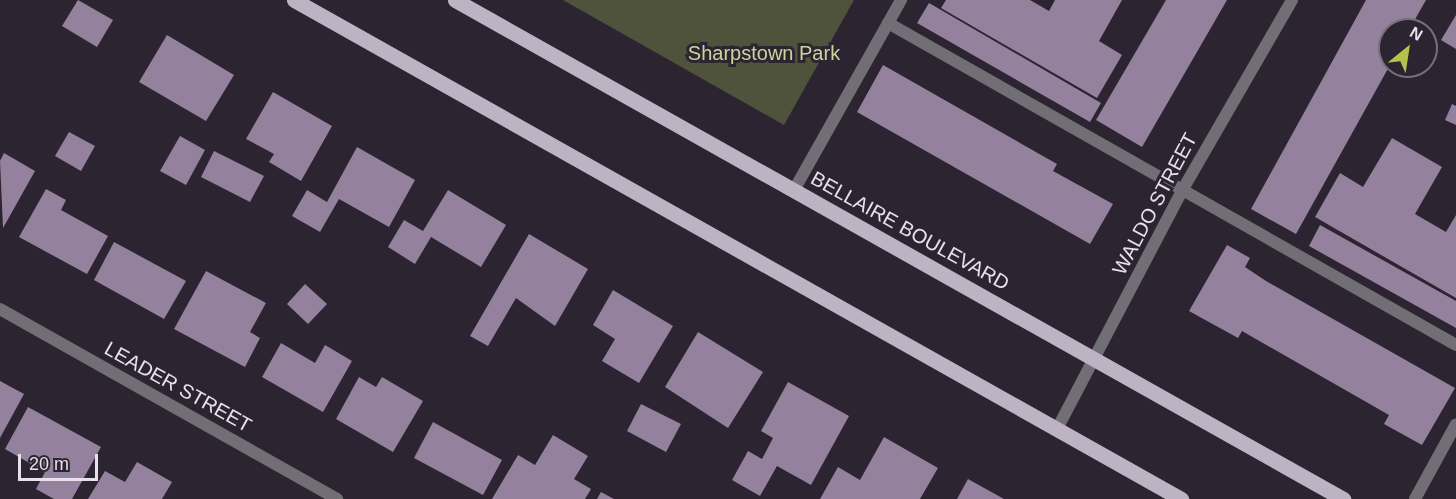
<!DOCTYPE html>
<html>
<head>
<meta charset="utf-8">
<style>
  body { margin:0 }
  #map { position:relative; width:1456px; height:499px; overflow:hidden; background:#2d2432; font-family:Arial,sans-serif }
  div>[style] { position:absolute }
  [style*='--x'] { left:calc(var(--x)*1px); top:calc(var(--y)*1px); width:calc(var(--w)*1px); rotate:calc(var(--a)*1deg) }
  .green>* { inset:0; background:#4f533c }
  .building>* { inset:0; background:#93819e }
  .lane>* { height:12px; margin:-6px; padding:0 6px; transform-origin:6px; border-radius:6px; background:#726e75 }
  .street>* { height:12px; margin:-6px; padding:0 6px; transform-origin:6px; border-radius:6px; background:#726e75 }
  .primary>* { height:15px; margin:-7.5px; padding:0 7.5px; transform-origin:7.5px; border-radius:7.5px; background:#bdb3c3 }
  span { translate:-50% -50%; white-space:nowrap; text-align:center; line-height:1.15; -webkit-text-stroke:6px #2d2432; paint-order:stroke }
  .park-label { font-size:20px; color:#c9d49a }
  .street-label { font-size:20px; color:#e6e1ea }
  .north { position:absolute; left:1378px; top:18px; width:60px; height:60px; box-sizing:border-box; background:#2d2432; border:2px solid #77707c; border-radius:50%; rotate:30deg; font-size:16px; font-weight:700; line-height:24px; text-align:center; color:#e6e1ea }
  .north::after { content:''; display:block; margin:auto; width:21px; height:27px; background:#b3c24b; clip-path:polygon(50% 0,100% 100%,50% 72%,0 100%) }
  .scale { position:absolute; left:18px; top:454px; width:80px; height:27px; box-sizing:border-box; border:3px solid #e6e1ea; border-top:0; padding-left:8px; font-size:18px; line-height:21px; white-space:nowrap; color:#e6e1ea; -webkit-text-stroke:4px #2d2432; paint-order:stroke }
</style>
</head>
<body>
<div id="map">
  <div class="green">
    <div style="clip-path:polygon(563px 0,854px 0,784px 125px)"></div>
  </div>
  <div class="building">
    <div style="clip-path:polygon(78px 0,113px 20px,97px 47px,62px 26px)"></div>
    <div style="clip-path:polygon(946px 0,1030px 0,1049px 11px,1055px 0,1122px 0,1099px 41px,1122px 55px,1097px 98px,941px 8px)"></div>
    <div style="clip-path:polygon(1166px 0,1227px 0,1142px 147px,1096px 120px)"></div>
    <div style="clip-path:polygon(1366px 0,1426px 0,1409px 30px,1390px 30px,1390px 65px,1296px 234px,1251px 209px)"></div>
    <div style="clip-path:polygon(929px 3px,1101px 103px,1090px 122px,917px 23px)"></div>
    <div style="clip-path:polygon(1456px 15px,1456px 49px,1441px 40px)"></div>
    <div style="clip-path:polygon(167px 35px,234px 75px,206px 121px,139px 82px)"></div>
    <div style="clip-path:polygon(883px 65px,1057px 164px,1053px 171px,1113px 204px,1090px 244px,857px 112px)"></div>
    <div style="clip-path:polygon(273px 92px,332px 126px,301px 181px,269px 162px,274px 154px,246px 139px)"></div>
    <div style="clip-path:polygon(1452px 104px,1456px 106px,1456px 125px,1445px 120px)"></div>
    <div style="clip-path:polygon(69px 132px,95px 146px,81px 171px,55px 156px)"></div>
    <div style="clip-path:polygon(180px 136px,205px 150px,186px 185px,160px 171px)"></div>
    <div style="clip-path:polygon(1392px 138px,1442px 167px,1415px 214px,1446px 232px,1456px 215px,1456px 298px,1315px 217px,1340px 173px,1363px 187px)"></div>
    <div style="clip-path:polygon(357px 147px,415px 180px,389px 227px,339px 199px,320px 232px,292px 216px,307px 190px,327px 202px)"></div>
    <div style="clip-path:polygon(214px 151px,264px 176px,250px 202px,201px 177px)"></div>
    <div style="clip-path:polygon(4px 153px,35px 171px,3px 228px,0 161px)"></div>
    <div style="clip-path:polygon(46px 189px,66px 200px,61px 210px,108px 236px,87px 274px,19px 237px)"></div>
    <div style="clip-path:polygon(448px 190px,506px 225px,481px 267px,431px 237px,415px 264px,388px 247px,404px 220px,423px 231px)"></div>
    <div style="clip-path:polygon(1320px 225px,1456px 301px,1456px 328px,1309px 246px)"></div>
    <div style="clip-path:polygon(529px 234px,588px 269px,555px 326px,516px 298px,488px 346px,470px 336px)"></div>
    <div style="clip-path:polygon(114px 242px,186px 281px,164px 319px,94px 280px)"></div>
    <div style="clip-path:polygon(1227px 245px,1250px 258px,1245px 267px,1266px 281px,1455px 388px,1422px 445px,1384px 424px,1389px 415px,1242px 331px,1238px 338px,1189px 311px)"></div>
    <div style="clip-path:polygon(206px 271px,266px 303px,250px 332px,260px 338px,245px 367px,174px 329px)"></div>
    <div style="clip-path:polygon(305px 284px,327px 304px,308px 324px,287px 304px)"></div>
    <div style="clip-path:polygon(613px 290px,673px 326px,639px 383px,602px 361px,615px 339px,593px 325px)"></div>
    <div style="clip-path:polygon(698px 332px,763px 372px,728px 428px,665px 387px)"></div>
    <div style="clip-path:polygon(281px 343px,315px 363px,325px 345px,352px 361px,323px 412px,262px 377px)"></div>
    <div style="clip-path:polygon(359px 377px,376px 387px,382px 377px,423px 401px,393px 452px,336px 419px)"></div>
    <div style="clip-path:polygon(0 381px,24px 394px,0 438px)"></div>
    <div style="clip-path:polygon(788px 382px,849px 416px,811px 485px,777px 466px,760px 496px,732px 480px,748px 451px,762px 459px,773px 438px,761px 431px)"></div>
    <div style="clip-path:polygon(641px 404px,681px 424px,666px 452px,627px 431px)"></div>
    <div style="clip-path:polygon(28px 407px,101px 447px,72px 499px,54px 499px,36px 489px,45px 472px,5px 449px)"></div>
    <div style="clip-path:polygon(433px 422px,502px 460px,483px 495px,414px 458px)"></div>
    <div style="clip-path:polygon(553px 435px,588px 456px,574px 479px,591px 489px,585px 499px,492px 499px,518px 455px,535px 465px)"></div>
    <div style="clip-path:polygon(884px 437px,938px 468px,920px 499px,820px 499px,838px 467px,860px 480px)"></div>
    <div style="clip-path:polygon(137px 462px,172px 482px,162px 499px,88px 499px,105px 471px,125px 482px)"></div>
    <div style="clip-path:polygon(968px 479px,1004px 499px,957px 499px)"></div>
    <div style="clip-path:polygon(601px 492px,614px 499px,597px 499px)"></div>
  </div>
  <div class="lane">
    <div style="--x:888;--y:23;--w:653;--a:29.55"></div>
    <div style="--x:794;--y:190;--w:218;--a:-60.6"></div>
    <div style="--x:1415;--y:499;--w:85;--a:-61.3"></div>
  </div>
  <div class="street">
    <div style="--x:0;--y:309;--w:387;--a:29.4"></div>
    <div style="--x:1057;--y:429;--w:271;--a:-62.3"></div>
    <div style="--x:1183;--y:189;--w:218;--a:-60"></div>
  </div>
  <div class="primary">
    <div style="--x:294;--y:0;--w:1018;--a:29.36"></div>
    <div style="--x:455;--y:0;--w:1019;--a:29.33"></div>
  </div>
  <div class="park-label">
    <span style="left:764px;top:53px">Sharpstown Park</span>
  </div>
  <div class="street-label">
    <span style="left:1155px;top:204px;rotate:-62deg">WALDO STREET</span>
    <span style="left:910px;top:231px;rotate:29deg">BELLAIRE BOULEVARD</span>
    <span style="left:178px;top:387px;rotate:29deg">LEADER STREET</span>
  </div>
  <div class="north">N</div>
  <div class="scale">20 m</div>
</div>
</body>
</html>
